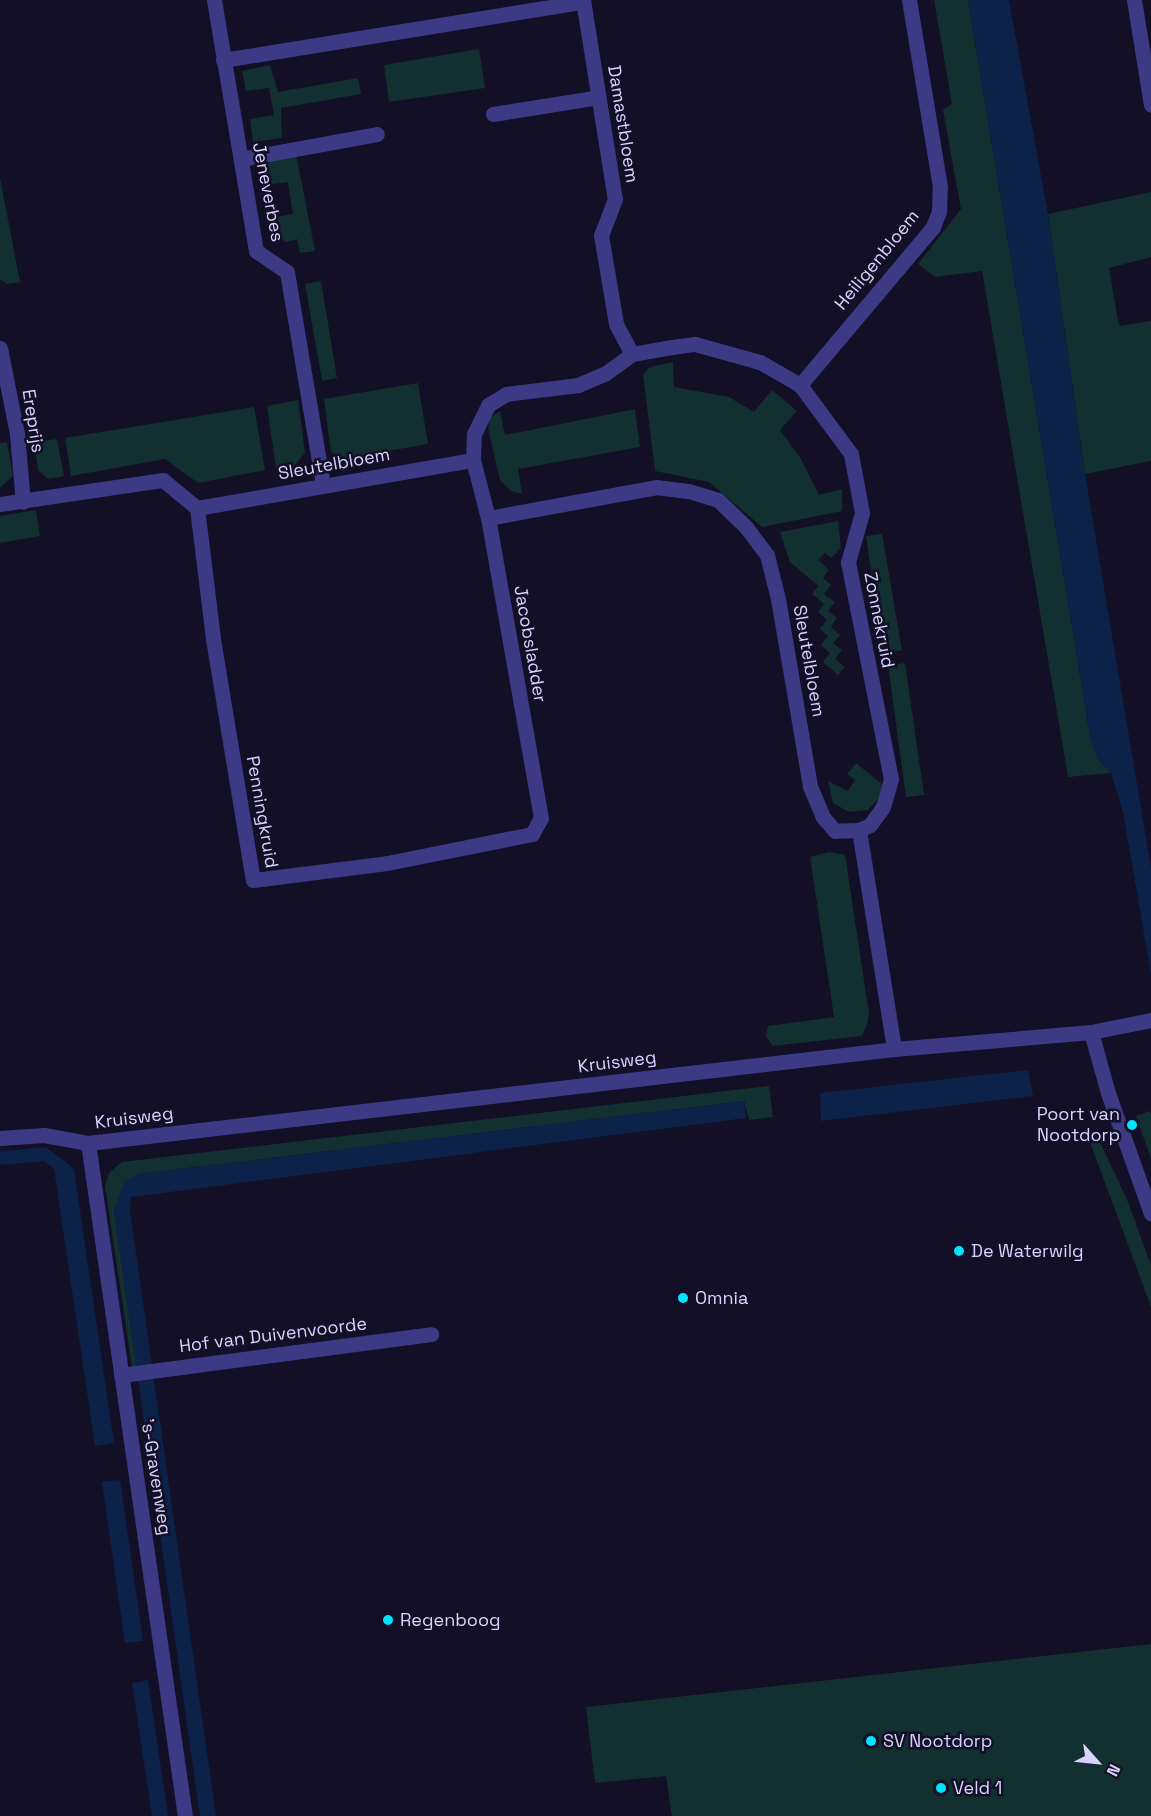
<!DOCTYPE html>
<html>
<head>
<meta charset="utf-8">
<style>
  body { margin:0 }
  #map { position:relative; width:1151px; height:1816px; overflow:hidden; background:#130f26; font-family:"Space Grotesk",sans-serif }
  div>[style] { position:absolute }
  [style*='--x'] { left:calc(var(--x)*1px); top:calc(var(--y)*1px); width:calc(var(--w)*1px); rotate:calc(var(--a)*1deg) }
  .green>* { inset:0; background:#12302f }
  .water>* { inset:0; background:#0c2248 }
  .minor>* { height:15px; margin:-7.5px; padding:0 7.5px; transform-origin:7.5px; border-radius:7.5px; background:#3d3a85 }
  .dots>* { width:16px; height:16px; translate:-50% -50%; box-sizing:border-box; border:3px solid #130f26; border-radius:50% }
  span { translate:-50% -50%; white-space:nowrap; text-align:center; line-height:1.15; -webkit-text-stroke:5px #130f26; paint-order:stroke }
  .street-label { font-size:18px; color:#d9d4ff }
  .poi-label { font-size:18px; color:#d9d4ff }
  .right { translate:-100% -50%; text-align:right }
  .left { translate:0 -50%; text-align:left }
  .north { position:absolute; left:1067px; top:1732px; width:60px; height:60px; -webkit-text-stroke:4px #130f26; paint-order:stroke; rotate:117deg; font-size:16px; font-weight:700; line-height:24px; text-align:center; color:#d9d4ff }
  .north::after { content:''; display:block; margin:auto; width:21px; height:27px; background:#d9d4ff; clip-path:polygon(50% 0,100% 100%,50% 72%,0 100%) }
</style>
</head>
<body>
<div id="map">
  <div class="green">
    <div style="clip-path:polygon(934px 0,968px 0,1090px 736px,1098px 759px,1111px 773px,1068px 777px,982px 271px,935px 277px,918px 264px,961px 209px,943px 110px,952px 104px)"></div>
    <div style="clip-path:polygon(479px 49px,485px 88px,389px 102px,384px 65px)"></div>
    <div style="clip-path:polygon(270px 65px,278px 92px,358px 78px,361px 94px,281px 108px,282px 138px,253px 142px,250px 119px,274px 115px,269px 88px,246px 91px,242px 71px)"></div>
    <div style="clip-path:polygon(296px 154px,315px 251px,300px 253px,297px 239px,286px 242px,273px 235px,271px 218px,293px 214px,288px 182px,265px 185px,261px 163px)"></div>
    <div style="clip-path:polygon(0 178px,20px 282px,7px 284px,0 279px)"></div>
    <div style="clip-path:polygon(1151px 192px,1151px 257px,1109px 268px,1119px 326px,1151px 321px,1151px 461px,1085px 474px,1048px 214px)"></div>
    <div style="clip-path:polygon(321px 281px,337px 378px,322px 381px,305px 284px)"></div>
    <div style="clip-path:polygon(673px 362px,674px 387px,729px 397px,754px 412px,772px 390px,797px 411px,780px 430px,801px 459px,819px 495px,842px 489px,842px 511px,762px 527px,709px 482px,655px 471px,643px 374px,650px 367px)"></div>
    <div style="clip-path:polygon(418px 383px,428px 444px,342px 459px,331px 452px,324px 399px)"></div>
    <div style="clip-path:polygon(298px 400px,305px 453px,295px 465px,276px 468px,267px 406px)"></div>
    <div style="clip-path:polygon(254px 407px,265px 470px,198px 483px,165px 459px,71px 476px,65px 438px)"></div>
    <div style="clip-path:polygon(635px 409px,640px 447px,518px 469px,522px 494px,511px 491px,500px 480px,488px 428px,490px 418px,500px 411px,505px 435px)"></div>
    <div style="clip-path:polygon(57px 439px,64px 476px,48px 479px,38px 470px,34px 442px)"></div>
    <div style="clip-path:polygon(7px 442px,13px 476px,0 488px,0 443px)"></div>
    <div style="clip-path:polygon(36px 510px,40px 536px,0 543px,0 516px)"></div>
    <div style="clip-path:polygon(838px 521px,841px 548px,831px 558px,825px 553px,818px 560px,829px 570px,823px 578px,831px 585px,824px 594px,835px 602px,828px 611px,837px 618px,831px 627px,840px 635px,833px 643px,842px 650px,835px 659px,845px 667px,838px 675px,823px 662px,830px 653px,821px 645px,828px 636px,820px 629px,827px 620px,818px 612px,824px 604px,812px 594px,818px 586px,790px 562px,780px 532px)"></div>
    <div style="clip-path:polygon(882px 534px,902px 650px,883px 654px,866px 536px)"></div>
    <div style="clip-path:polygon(905px 663px,924px 795px,906px 797px,888px 665px)"></div>
    <div style="clip-path:polygon(856px 763px,882px 784px,880px 797px,868px 810px,849px 812px,833px 803px,828px 781px,848px 791px,855px 780px,847px 774px)"></div>
    <div style="clip-path:polygon(829px 852px,845px 855px,869px 1013px,867px 1025px,862px 1036px,773px 1046px,766px 1037px,768px 1026px,834px 1017px,810px 857px)"></div>
    <div style="clip-path:polygon(769px 1086px,773px 1117px,749px 1120px,744px 1101px,138px 1174px,114px 1210px,134px 1351px,152px 1364px,132px 1367px,105px 1186px,109px 1173px,122px 1162px)"></div>
    <div style="clip-path:polygon(1150px 1111px,1151px 1114px,1151px 1159px,1136px 1116px)"></div>
    <div style="clip-path:polygon(1095px 1132px,1126px 1197px,1151px 1265px,1151px 1307px,1087px 1134px)"></div>
    <div style="clip-path:polygon(1151px 1644px,1151px 1816px,672px 1816px,666px 1776px,595px 1783px,586px 1707px)"></div>
  </div>
  <div class="water">
    <div style="clip-path:polygon(968px 0,1009px 0,1048px 214px,1085px 474px,1151px 867px,1151px 974px,1123px 812px,1111px 773px,1098px 759px,1090px 736px)"></div>
    <div style="clip-path:polygon(1028px 1070px,1033px 1096px,821px 1121px,820px 1093px)"></div>
    <div style="clip-path:polygon(744px 1101px,746px 1118px,131px 1197px,130px 1211px,216px 1816px,200px 1816px,114px 1210px,124px 1182px,138px 1174px)"></div>
    <div style="clip-path:polygon(46px 1147px,74px 1169px,114px 1443px,95px 1446px,54px 1169px,44px 1161px,0 1165px,0 1151px)"></div>
    <div style="clip-path:polygon(120px 1480px,143px 1641px,125px 1643px,102px 1482px)"></div>
    <div style="clip-path:polygon(148px 1680px,168px 1816px,152px 1816px,132px 1683px)"></div>
  </div>
  <div class="minor">
    <div style="--x:214;--y:0;--w:254;--a:80.5"></div>
    <div style="--x:256;--y:251;--w:37;--a:34"></div>
    <div style="--x:287;--y:272;--w:216;--a:80.4"></div>
    <div style="--x:583;--y:0;--w:202;--a:80.9"></div>
    <div style="--x:615;--y:199;--w:39;--a:111"></div>
    <div style="--x:601;--y:235;--w:90;--a:80.4"></div>
    <div style="--x:616;--y:324;--w:34;--a:62"></div>
    <div style="--x:1134;--y:0;--w:106;--a:80.8"></div>
    <div style="--x:223;--y:60;--w:365;--a:-9.2"></div>
    <div style="--x:493;--y:114;--w:107;--a:-9.1"></div>
    <div style="--x:241;--y:159;--w:138;--a:-10.4"></div>
    <div style="--x:0;--y:348;--w:88;--a:78.8"></div>
    <div style="--x:17;--y:434;--w:68;--a:85"></div>
    <div style="--x:800;--y:385;--w:207;--a:-49.9"></div>
    <div style="--x:933;--y:227;--w:17;--a:-69"></div>
    <div style="--x:939;--y:211;--w:24;--a:-88"></div>
    <div style="--x:940;--y:187;--w:190;--a:-99.4"></div>
    <div style="--x:0;--y:504;--w:165;--a:-8.4"></div>
    <div style="--x:163;--y:480;--w:44;--a:39.5"></div>
    <div style="--x:197;--y:508;--w:280;--a:-9.9"></div>
    <div style="--x:197;--y:508;--w:132;--a:83"></div>
    <div style="--x:213;--y:639;--w:244;--a:80.6"></div>
    <div style="--x:253;--y:880;--w:135;--a:-7.2"></div>
    <div style="--x:387;--y:863;--w:148;--a:-11.3"></div>
    <div style="--x:532;--y:834;--w:18;--a:-61"></div>
    <div style="--x:541;--y:818;--w:305;--a:-100"></div>
    <div style="--x:488;--y:518;--w:60;--a:-104.5"></div>
    <div style="--x:473;--y:460;--w:26;--a:-88"></div>
    <div style="--x:474;--y:434;--w:32;--a:-64"></div>
    <div style="--x:488;--y:405;--w:21;--a:-31"></div>
    <div style="--x:506;--y:394;--w:73;--a:-7.1"></div>
    <div style="--x:578;--y:385;--w:30;--a:-23"></div>
    <div style="--x:606;--y:373;--w:32;--a:-36"></div>
    <div style="--x:632;--y:354;--w:34;--a:-10"></div>
    <div style="--x:665;--y:348;--w:30;--a:-8"></div>
    <div style="--x:695;--y:344;--w:67;--a:15.5"></div>
    <div style="--x:760;--y:362;--w:46;--a:29.9"></div>
    <div style="--x:800;--y:385;--w:86;--a:53.5"></div>
    <div style="--x:851;--y:454;--w:60;--a:79.4"></div>
    <div style="--x:862;--y:513;--w:51;--a:105.9"></div>
    <div style="--x:848;--y:562;--w:221;--a:78.8"></div>
    <div style="--x:891;--y:779;--w:29;--a:106"></div>
    <div style="--x:883;--y:807;--w:22;--a:126"></div>
    <div style="--x:870;--y:825;--w:12;--a:156"></div>
    <div style="--x:859;--y:830;--w:24;--a:178"></div>
    <div style="--x:835;--y:831;--w:18;--a:-131"></div>
    <div style="--x:823;--y:817;--w:34;--a:-113"></div>
    <div style="--x:810;--y:786;--w:190;--a:-99.7"></div>
    <div style="--x:778;--y:599;--w:45;--a:-104"></div>
    <div style="--x:767;--y:555;--w:35;--a:-127"></div>
    <div style="--x:746;--y:527;--w:39;--a:-136"></div>
    <div style="--x:718;--y:500;--w:31;--a:-163"></div>
    <div style="--x:688;--y:491;--w:31;--a:-173"></div>
    <div style="--x:657;--y:487;--w:172;--a:169.6"></div>
    <div style="--x:859;--y:830;--w:222;--a:80.9"></div>
    <div style="--x:1091;--y:1032;--w:63;--a:74.4"></div>
    <div style="--x:1108;--y:1093;--w:128;--a:70.4"></div>
    <div style="--x:0;--y:1138;--w:44;--a:-3.9"></div>
    <div style="--x:44;--y:1135;--w:45;--a:10.3"></div>
    <div style="--x:88;--y:1143;--w:811;--a:-6.65"></div>
    <div style="--x:894;--y:1049;--w:198;--a:-4.9"></div>
    <div style="--x:1091;--y:1032;--w:61;--a:-11.3"></div>
    <div style="--x:88;--y:1143;--w:680;--a:81.8"></div>
    <div style="--x:121;--y:1375;--w:313;--a:-7.5"></div>
  </div>
  <div class="dots">
    <div style="left:1132px;top:1125px;background:#00e5ff"></div>
    <div style="left:959px;top:1251px;background:#00e5ff"></div>
    <div style="left:683px;top:1298px;background:#00e5ff"></div>
    <div style="left:388px;top:1620px;background:#00e5ff"></div>
    <div style="left:871px;top:1741px;background:#00e5ff"></div>
    <div style="left:941px;top:1788px;background:#00e5ff"></div>
  </div>
  <div class="street-label">
    <span style="left:623px;top:124px;rotate:81deg">Damastbloem</span>
    <span style="left:268px;top:192px;rotate:79deg">Jeneverbes</span>
    <span style="left:877px;top:260px;rotate:-51deg">Heiligenbloem</span>
    <span style="left:33px;top:421px;rotate:81deg">Ereprijs</span>
    <span style="left:334px;top:464px;rotate:-10deg">Sleutelbloem</span>
    <span style="left:879px;top:620px;rotate:79deg">Zonnekruid</span>
    <span style="left:530px;top:644px;rotate:80deg">Jacobsladder</span>
    <span style="left:809px;top:661px;rotate:80deg">Sleutelbloem</span>
    <span style="left:262px;top:812px;rotate:80deg">Penningkruid</span>
    <span style="left:617px;top:1062px;rotate:-7deg">Kruisweg</span>
    <span style="left:134px;top:1118px;rotate:-7deg">Kruisweg</span>
    <span style="left:273px;top:1335px;rotate:-7deg">Hof van Duivenvoorde</span>
    <span style="left:156px;top:1477px;rotate:81deg">'s-Gravenweg</span>
  </div>
  <div class="poi-label">
    <span class="right" style="left:1120px;top:1125px">Poort van<br>Nootdorp</span>
    <span class="left" style="left:971px;top:1251px">De Waterwilg</span>
    <span class="left" style="left:695px;top:1298px">Omnia</span>
    <span class="left" style="left:400px;top:1620px">Regenboog</span>
    <span class="left" style="left:883px;top:1741px">SV Nootdorp</span>
    <span class="left" style="left:953px;top:1788px">Veld 1</span>
  </div>
  <div class="north">N</div>
</div>
</body>
</html>
